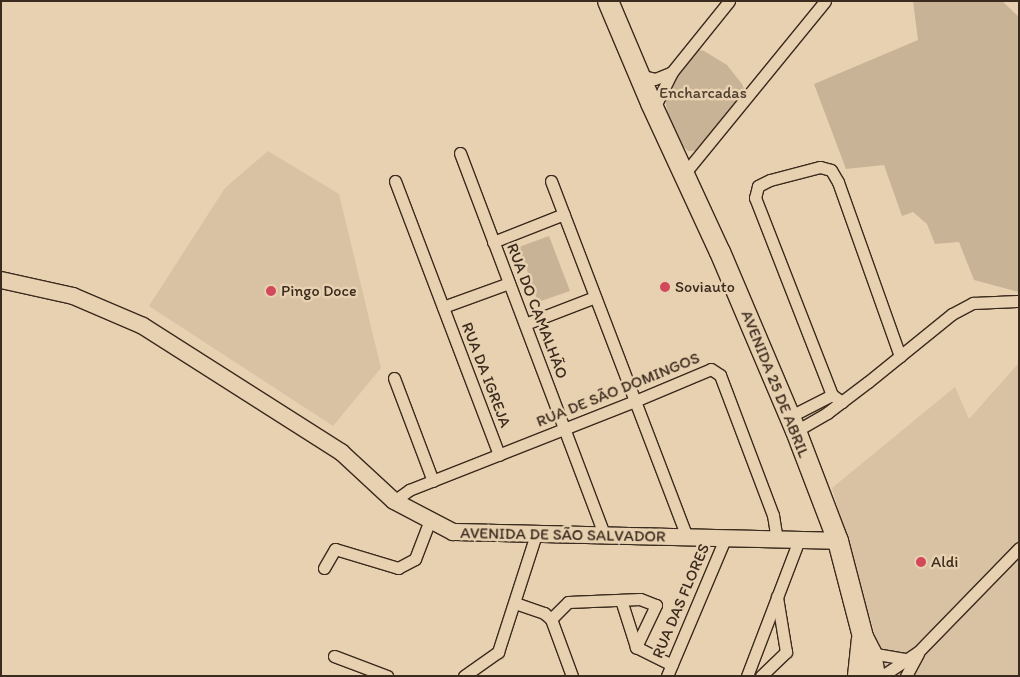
<!DOCTYPE html>
<html>
<head>
<meta charset="utf-8">
<style>
  body { margin:0 }
  #map { position:relative; width:1020px; height:677px; overflow:hidden; background:#e7d1b0; font-family:Itim,sans-serif }
  div>[style] { position:absolute }
  [style*='--x'] { left:calc(var(--x)*1px); top:calc(var(--y)*1px); width:calc(var(--w)*1px); rotate:calc(var(--a)*1deg) }
  .built>* { inset:0; background:#d8c2a3 }
  .green>* { inset:0; background:#c8b396 }
  .roads { filter:drop-shadow(1px 0 #3b2a1e) drop-shadow(-1px 0 #3b2a1e) drop-shadow(0 1px #3b2a1e) drop-shadow(0 -1px #3b2a1e) }
  .street>* { height:11px; margin:-5.5px; padding:0 5.5px; transform-origin:5.5px; border-radius:5.5px; background:#e7d1b0 }
  .secondary>* { height:16px; margin:-8px; padding:0 8px; transform-origin:8px; border-radius:8px; background:#e7d1b0 }
  .highway>* { height:20px; margin:-10px; padding:0 10px; transform-origin:10px; border-radius:10px; background:#e7d1b0 }
  .dots>* { width:14px; height:14px; translate:-50% -50%; box-sizing:border-box; border:2px solid #e7d1b0; border-radius:50% }
  span { translate:-50% -50%; white-space:nowrap; text-align:center; line-height:1.15; -webkit-text-stroke:5px #e7d1b0; paint-order:stroke }
  .park-label { font-size:16px; color:#503f30 }
  .poi-label { font-size:16px; color:#3b2a1e }
  .left { translate:0 -50%; text-align:left }
  .street-label { font-size:16px; color:#3b2a1e }
  .frame { position:absolute; inset:0; border:2px solid #3b2a1e; pointer-events:none }
</style>
</head>
<body>
<div id="map">
  <div class="built">
    <div style="clip-path:polygon(268px 151px,339px 194px,381px 368px,333px 426px,149px 306px,225px 188px)"></div>
    <div style="clip-path:polygon(1019px 363px,1019px 676px,887px 676px,832px 488px,955px 387px,969px 419px)"></div>
  </div>
  <div class="green">
    <div style="clip-path:polygon(913px 1px,1002px 1px,1019px 17px,1019px 292px,974px 280px,959px 242px,935px 244px,927px 224px,913px 212px,902px 216px,884px 165px,846px 169px,814px 84px,918px 40px)"></div>
    <div style="clip-path:polygon(699px 50px,704px 51px,727px 65px,742px 84px,747px 96px,703px 150px,688px 151px,680px 143px,668px 114px,663px 91px)"></div>
    <div style="clip-path:polygon(549px 236px,570px 291px,538px 302px,519px 247px)"></div>
  </div>
  <div class="roads">
    <div class="street">
      <div style="--x:639;--y:75;--w:16;--a:14"></div>
      <div style="--x:655;--y:79;--w:18;--a:-22"></div>
      <div style="--x:654;--y:108;--w:40;--a:-63.4"></div>
      <div style="--x:672;--y:72;--w:91;--a:-51.2"></div>
      <div style="--x:460;--y:153;--w:410;--a:69.3"></div>
      <div style="--x:684;--y:174;--w:223;--a:-50.8"></div>
      <div style="--x:395;--y:181;--w:293;--a:69.2"></div>
      <div style="--x:551;--y:181;--w:382;--a:69.1"></div>
      <div style="--x:493;--y:242;--w:76;--a:-21.5"></div>
      <div style="--x:443;--y:307;--w:70;--a:-20"></div>
      <div style="--x:525;--y:324;--w:75;--a:-21.1"></div>
      <div style="--x:394;--y:378;--w:110;--a:69.3"></div>
      <div style="--x:842;--y:402;--w:12;--a:-145"></div>
      <div style="--x:832;--y:395;--w:212;--a:-111.3"></div>
      <div style="--x:755;--y:198;--w:12;--a:-76"></div>
      <div style="--x:758;--y:186;--w:13;--a:-27"></div>
      <div style="--x:770;--y:180;--w:52;--a:-14.6"></div>
      <div style="--x:820;--y:167;--w:11;--a:15"></div>
      <div style="--x:831;--y:170;--w:14;--a:60"></div>
      <div style="--x:838;--y:182;--w:185;--a:70.4"></div>
      <div style="--x:789;--y:417;--w:48;--a:-27.1"></div>
      <div style="--x:796;--y:431;--w:36;--a:-30"></div>
      <div style="--x:827;--y:413;--w:51;--a:-37.1"></div>
      <div style="--x:868;--y:382;--w:108;--a:-39"></div>
      <div style="--x:952;--y:314;--w:24;--a:-28"></div>
      <div style="--x:973;--y:303;--w:46;--a:-2.5"></div>
      <div style="--x:394;--y:501;--w:19;--a:-36"></div>
      <div style="--x:409;--y:490;--w:243;--a:-21.5"></div>
      <div style="--x:635;--y:401;--w:82;--a:-22.8"></div>
      <div style="--x:711;--y:369;--w:11;--a:34"></div>
      <div style="--x:720;--y:375;--w:150;--a:69.3"></div>
      <div style="--x:773;--y:515;--w:25;--a:81"></div>
      <div style="--x:324;--y:568;--w:22;--a:-60"></div>
      <div style="--x:335;--y:549;--w:66;--a:16.8"></div>
      <div style="--x:398;--y:568;--w:19;--a:-28"></div>
      <div style="--x:415;--y:559;--w:42;--a:-69"></div>
      <div style="--x:621;--y:600;--w:49;--a:72.3"></div>
      <div style="--x:515;--y:603;--w:31;--a:19"></div>
      <div style="--x:544;--y:613;--w:9;--a:41"></div>
      <div style="--x:551;--y:619;--w:61;--a:69.8"></div>
      <div style="--x:551;--y:619;--w:24;--a:-45"></div>
      <div style="--x:568;--y:602;--w:72;--a:-2.4"></div>
      <div style="--x:640;--y:599;--w:17;--a:21"></div>
      <div style="--x:656;--y:605;--w:47;--a:115.5"></div>
      <div style="--x:636;--y:647;--w:40;--a:26.6"></div>
      <div style="--x:871;--y:653;--w:36;--a:10"></div>
      <div style="--x:334;--y:656;--w:57;--a:20.7"></div>
      <div style="--x:464;--y:676;--w:42;--a:-35.2"></div>
      <div style="--x:498;--y:652;--w:124;--a:-72.1"></div>
      <div style="--x:667;--y:676;--w:149;--a:-67.1"></div>
      <div style="--x:747;--y:676;--w:146;--a:-69.1"></div>
      <div style="--x:761;--y:676;--w:35;--a:-44"></div>
      <div style="--x:786;--y:652;--w:56;--a:-99.3"></div>
      <div style="--x:882;--y:676;--w:43;--a:-33.7"></div>
      <div style="--x:918;--y:652;--w:145;--a:-45.8"></div>
      <div style="--x:906;--y:676;--w:26;--a:-62"></div>
    </div>
    <div class="secondary">
      <div style="--x:1;--y:280;--w:74;--a:12.5"></div>
      <div style="--x:73;--y:296;--w:76;--a:23.2"></div>
      <div style="--x:143;--y:326;--w:235;--a:32.5"></div>
      <div style="--x:341;--y:452;--w:72;--a:42.8"></div>
      <div style="--x:394;--y:501;--w:67;--a:27.7"></div>
      <div style="--x:453;--y:532;--w:385;--a:1.3"></div>
    </div>
    <div class="highway">
      <div style="--x:608;--y:1;--w:111;--a:67.1"></div>
      <div style="--x:651;--y:103;--w:164;--a:65.2"></div>
      <div style="--x:720;--y:252;--w:194;--a:67"></div>
      <div style="--x:796;--y:431;--w:118;--a:69.1"></div>
      <div style="--x:838;--y:541;--w:99;--a:75.4"></div>
      <div style="--x:863;--y:637;--w:18;--a:63"></div>
      <div style="--x:871;--y:653;--w:23;--a:80"></div>
      <div style="--x:858;--y:676;--w:37;--a:-84"></div>
    </div>
  </div>
  <div class="dots">
    <div style="left:665px;top:287px;background:#d1495b"></div>
    <div style="left:271px;top:291px;background:#d1495b"></div>
    <div style="left:921px;top:562px;background:#d1495b"></div>
  </div>
  <div class="park-label">
    <span style="left:703px;top:93px">Encharcadas</span>
  </div>
  <div class="poi-label">
    <span class="left" style="left:675px;top:287px">Soviauto</span>
    <span class="left" style="left:281px;top:291px">Pingo Doce</span>
    <span class="left" style="left:931px;top:562px">Aldi</span>
  </div>
  <div class="street-label">
    <span style="left:537px;top:311px;rotate:69deg">RUA DO CAMALHÃO</span>
    <span style="left:486px;top:375px;rotate:69deg">RUA DA IGREJA</span>
    <span style="left:775px;top:384px;rotate:68deg">AVENIDA 25 DE ABRIL</span>
    <span style="left:618px;top:390px;rotate:-22deg">RUA DE SÃO DOMINGOS</span>
    <span style="left:563px;top:535px;rotate:1deg">AVENIDA DE SÃO SALVADOR</span>
    <span style="left:681px;top:601px;rotate:-67deg">RUA DAS FLORES</span>
  </div>
  <div class="frame"></div>
</div>
</body>
</html>
